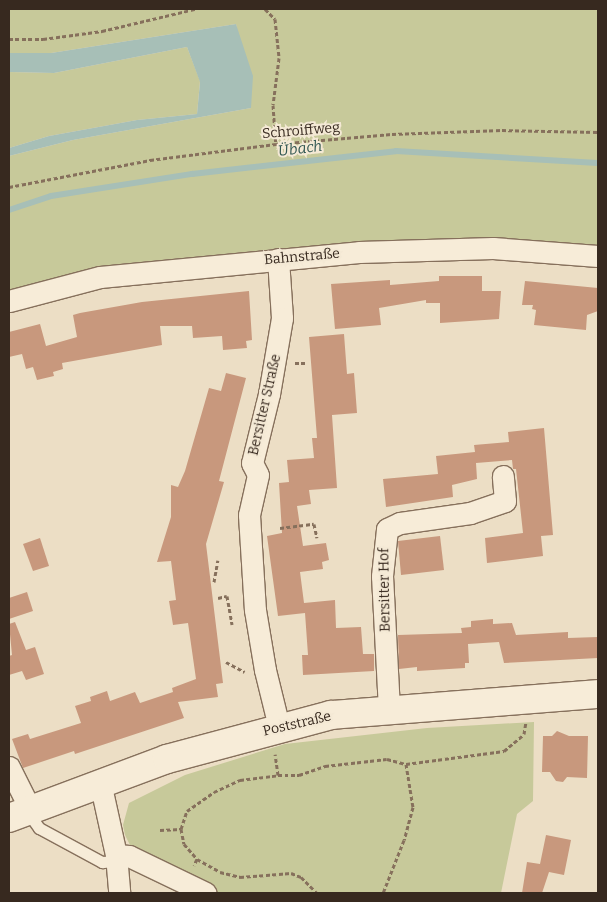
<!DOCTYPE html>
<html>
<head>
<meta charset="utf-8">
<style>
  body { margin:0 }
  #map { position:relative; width:607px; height:902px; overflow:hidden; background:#ecdec5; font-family:Bitter,serif }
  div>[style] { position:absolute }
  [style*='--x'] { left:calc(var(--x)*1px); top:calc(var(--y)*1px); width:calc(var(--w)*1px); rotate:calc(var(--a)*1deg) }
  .green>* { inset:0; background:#c7c99a }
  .water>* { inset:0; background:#a7bfb7 }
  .stream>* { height:6px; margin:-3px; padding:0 3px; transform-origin:3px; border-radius:3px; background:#a7bfb7 }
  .building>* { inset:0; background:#c8987d }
  .path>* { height:3px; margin-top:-1.5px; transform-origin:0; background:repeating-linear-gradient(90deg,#86705c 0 4px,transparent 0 6.5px) }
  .roads { filter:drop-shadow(1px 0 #86705c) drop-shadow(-1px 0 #86705c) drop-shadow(0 1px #86705c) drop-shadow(0 -1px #86705c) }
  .service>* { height:11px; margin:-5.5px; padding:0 5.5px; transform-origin:5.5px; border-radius:5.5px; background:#f7ecd8 }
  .minor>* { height:21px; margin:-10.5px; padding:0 10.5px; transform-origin:10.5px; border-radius:10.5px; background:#f7ecd8 }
  .secondary>* { height:28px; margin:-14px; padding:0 14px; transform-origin:14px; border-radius:14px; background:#f7ecd8 }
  span { translate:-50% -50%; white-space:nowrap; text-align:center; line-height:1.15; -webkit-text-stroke:4px #f4e9d5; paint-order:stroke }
  .street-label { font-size:14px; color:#37291f }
  .water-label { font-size:15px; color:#305651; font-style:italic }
  .frame { position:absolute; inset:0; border:10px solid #37291f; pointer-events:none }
</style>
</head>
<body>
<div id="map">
  <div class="green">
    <div style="clip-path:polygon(9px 9px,598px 9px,598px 250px,453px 240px,278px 249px,121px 264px,9px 290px,9px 156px,73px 140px,251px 108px,236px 24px,51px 53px,9px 53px)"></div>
    <div style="clip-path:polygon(187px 47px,200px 81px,197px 114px,137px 120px,49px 136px,9px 148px,9px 72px,54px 73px)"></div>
    <div style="clip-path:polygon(534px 722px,533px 801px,517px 814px,501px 893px,219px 893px,131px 847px,125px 835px,123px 825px,129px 803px,185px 775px,285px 744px,427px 728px)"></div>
  </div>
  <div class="water">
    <div style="clip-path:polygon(236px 24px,253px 76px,251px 108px,73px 140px,9px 156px,9px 148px,49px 136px,137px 120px,197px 114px,200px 82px,187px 47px,54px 73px,9px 72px,9px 53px,51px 53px)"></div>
  </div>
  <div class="stream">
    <div style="--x:9;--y:210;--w:44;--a:-18.4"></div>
    <div style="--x:51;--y:196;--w:143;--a:-8.9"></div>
    <div style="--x:192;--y:174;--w:205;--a:-6.4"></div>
    <div style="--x:396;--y:151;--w:202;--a:3.4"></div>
  </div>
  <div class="building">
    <div style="clip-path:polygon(439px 276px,482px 276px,482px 291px,501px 291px,499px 319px,440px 323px,440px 303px,426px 303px,426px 300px,379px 308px,381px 325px,335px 329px,331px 284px,390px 280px,390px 285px,439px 281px)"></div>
    <div style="clip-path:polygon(525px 281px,598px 288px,598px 311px,587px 315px,586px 330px,534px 325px,536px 310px,532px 309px,533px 305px,522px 305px)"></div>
    <div style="clip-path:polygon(249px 291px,252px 340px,246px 341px,247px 348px,223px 350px,222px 336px,193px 338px,192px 326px,160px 326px,162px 345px,62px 363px,63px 369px,53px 372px,54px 376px,37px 380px,33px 367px,26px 369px,22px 354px,9px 357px,9px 332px,40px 324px,46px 346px,77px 337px,73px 315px,80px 313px,142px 302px)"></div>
    <div style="clip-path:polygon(344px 334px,347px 374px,354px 373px,357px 413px,332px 415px,337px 488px,309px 490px,311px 504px,297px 506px,303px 546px,326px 543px,329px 560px,322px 562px,323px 569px,300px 572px,304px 603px,335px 600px,336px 628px,361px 627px,363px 654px,374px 654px,374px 671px,303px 675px,302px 655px,308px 655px,305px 613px,278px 616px,267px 536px,282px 533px,279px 483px,289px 482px,287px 460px,314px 458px,312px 438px,317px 438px,309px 337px)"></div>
    <div style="clip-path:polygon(226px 373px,246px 378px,219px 481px,224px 482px,206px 544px,223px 683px,216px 684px,218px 697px,178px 702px,184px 718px,75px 754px,74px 751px,23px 768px,12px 739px,28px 734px,30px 739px,81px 723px,75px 706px,91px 701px,90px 697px,107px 691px,110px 701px,135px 692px,140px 703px,173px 692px,172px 688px,196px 679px,188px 623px,173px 625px,169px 601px,176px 600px,171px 561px,157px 562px,171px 517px,171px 485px,178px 487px,185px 471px,209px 388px,221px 391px)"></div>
    <div style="clip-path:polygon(544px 428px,553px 535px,541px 536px,543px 556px,487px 563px,485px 538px,523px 533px,516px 469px,513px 469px,512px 460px,476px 463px,477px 479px,452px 485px,453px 497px,386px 507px,383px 479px,438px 474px,436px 456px,475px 452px,474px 445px,509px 442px,508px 432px)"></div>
    <div style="clip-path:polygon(440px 536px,444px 570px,401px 575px,398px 541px)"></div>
    <div style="clip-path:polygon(40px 538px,49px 566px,33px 571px,23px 544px)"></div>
    <div style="clip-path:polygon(27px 592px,33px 611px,9px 619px,9px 598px)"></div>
    <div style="clip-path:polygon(493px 619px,493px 624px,512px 623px,516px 635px,568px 632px,568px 638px,598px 637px,598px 658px,504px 663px,499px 642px,483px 643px,468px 644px,469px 663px,465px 663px,465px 668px,417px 671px,417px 667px,399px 669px,398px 635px,462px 633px,461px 628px,471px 627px,471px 621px)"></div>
    <div style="clip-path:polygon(15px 622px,26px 650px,35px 647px,44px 674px,26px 680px,22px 671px,9px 675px,9px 656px,12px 655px,9px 624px)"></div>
    <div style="clip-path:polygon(557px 731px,569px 736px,588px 736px,587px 778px,567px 777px,563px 782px,556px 781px,550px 772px,542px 772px,543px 736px,552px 736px)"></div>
    <div style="clip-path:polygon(546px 835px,571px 840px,564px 875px,549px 872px,542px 893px,522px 893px,527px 862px,540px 864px)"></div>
  </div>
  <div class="path">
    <div style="--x:265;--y:9;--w:14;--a:45"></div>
    <div style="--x:275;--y:19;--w:39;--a:84"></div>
    <div style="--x:279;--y:58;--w:47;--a:97.3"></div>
    <div style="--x:273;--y:105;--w:39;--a:86"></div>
    <div style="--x:9;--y:39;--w:34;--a:0"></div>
    <div style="--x:43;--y:39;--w:60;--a:-7.7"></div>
    <div style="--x:102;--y:31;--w:96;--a:-13.3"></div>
    <div style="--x:9;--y:187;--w:144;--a:-10.8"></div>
    <div style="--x:150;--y:160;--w:127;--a:-7.2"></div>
    <div style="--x:276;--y:144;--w:116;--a:-4.9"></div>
    <div style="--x:392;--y:134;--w:110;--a:-2.1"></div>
    <div style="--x:502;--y:130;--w:96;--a:1.2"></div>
    <div style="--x:295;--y:363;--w:12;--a:0"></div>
    <div style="--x:280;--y:528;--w:34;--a:-7"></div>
    <div style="--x:314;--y:524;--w:14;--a:78"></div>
    <div style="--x:214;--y:582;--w:22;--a:-80"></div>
    <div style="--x:218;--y:598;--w:9;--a:-13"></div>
    <div style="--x:227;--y:596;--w:29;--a:80"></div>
    <div style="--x:226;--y:662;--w:21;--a:28"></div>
    <div style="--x:406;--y:764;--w:99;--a:-7.6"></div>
    <div style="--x:504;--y:751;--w:26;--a:-40"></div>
    <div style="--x:524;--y:734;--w:12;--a:-81"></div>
    <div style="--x:278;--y:775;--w:21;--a:0"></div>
    <div style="--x:299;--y:775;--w:28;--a:-19"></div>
    <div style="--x:325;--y:766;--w:62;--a:-6.4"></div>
    <div style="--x:387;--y:759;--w:20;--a:15"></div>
    <div style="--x:406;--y:764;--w:44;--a:80.8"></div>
    <div style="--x:413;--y:807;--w:34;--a:105"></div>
    <div style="--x:404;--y:840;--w:57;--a:111.6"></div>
    <div style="--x:181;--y:829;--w:15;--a:79"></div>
    <div style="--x:184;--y:844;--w:20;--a:49"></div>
    <div style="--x:197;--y:859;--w:7;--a:117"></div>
    <div style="--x:160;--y:830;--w:21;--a:-3"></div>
    <div style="--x:181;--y:829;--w:19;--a:-72"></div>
    <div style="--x:187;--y:811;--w:33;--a:-35"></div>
    <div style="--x:214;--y:792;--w:29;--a:-25"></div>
    <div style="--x:240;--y:780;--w:38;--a:-7"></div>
    <div style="--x:278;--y:775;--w:21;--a:-98"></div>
    <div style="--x:197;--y:859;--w:26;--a:29"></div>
    <div style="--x:220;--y:872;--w:21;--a:14"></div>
    <div style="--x:240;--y:877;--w:51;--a:-4.5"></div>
    <div style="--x:291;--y:873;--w:11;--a:22"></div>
    <div style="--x:301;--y:877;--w:23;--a:45"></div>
  </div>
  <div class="roads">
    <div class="service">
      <div style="--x:27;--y:811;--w:21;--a:55"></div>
      <div style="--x:39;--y:828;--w:72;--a:28.4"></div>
      <div style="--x:102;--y:862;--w:15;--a:-4"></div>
    </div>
    <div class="minor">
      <div style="--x:278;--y:259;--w:59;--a:86.1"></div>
      <div style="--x:282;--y:318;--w:77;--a:99.7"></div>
      <div style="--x:269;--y:394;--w:71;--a:103.8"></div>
      <div style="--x:252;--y:463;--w:13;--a:63"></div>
      <div style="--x:258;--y:475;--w:41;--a:102.7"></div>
      <div style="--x:249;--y:515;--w:95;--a:86.4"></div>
      <div style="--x:255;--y:610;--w:61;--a:80.5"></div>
      <div style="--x:265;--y:670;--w:59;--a:76.2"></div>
      <div style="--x:9;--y:301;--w:94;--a:-14.8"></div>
      <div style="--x:100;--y:277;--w:260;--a:-5.5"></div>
      <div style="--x:359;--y:252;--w:134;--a:-1.7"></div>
      <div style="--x:493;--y:248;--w:105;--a:4.4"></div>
      <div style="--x:389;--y:709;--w:133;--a:-93"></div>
      <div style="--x:382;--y:576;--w:47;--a:-83.9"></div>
      <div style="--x:387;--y:529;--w:14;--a:-25"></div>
      <div style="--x:400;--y:523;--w:71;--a:-8.1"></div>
      <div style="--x:470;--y:513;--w:37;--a:-19"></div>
      <div style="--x:505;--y:501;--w:25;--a:-95"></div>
      <div style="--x:9;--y:767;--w:47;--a:63.4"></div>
      <div style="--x:100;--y:782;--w:75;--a:77.6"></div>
      <div style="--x:116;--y:855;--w:38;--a:85"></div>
      <div style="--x:116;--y:855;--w:13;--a:4"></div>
      <div style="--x:129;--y:856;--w:85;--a:25.7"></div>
    </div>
    <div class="secondary">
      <div style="--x:9;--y:818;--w:169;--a:-20.5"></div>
      <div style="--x:167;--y:759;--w:170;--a:-15"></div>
      <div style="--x:331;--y:715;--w:268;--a:-4.5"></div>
    </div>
  </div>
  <div class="street-label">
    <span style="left:301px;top:131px;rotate:-5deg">Schroiffweg</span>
    <span style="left:302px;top:257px;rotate:-5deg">Bahnstraße</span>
    <span style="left:265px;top:405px;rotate:-77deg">Bersitter Straße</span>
    <span style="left:385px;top:590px;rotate:-91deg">Bersitter Hof</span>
    <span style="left:297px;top:724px;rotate:-13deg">Poststraße</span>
  </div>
  <div class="water-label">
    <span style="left:300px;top:149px;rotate:-7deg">Übach</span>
  </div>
  <div class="frame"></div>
</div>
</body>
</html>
